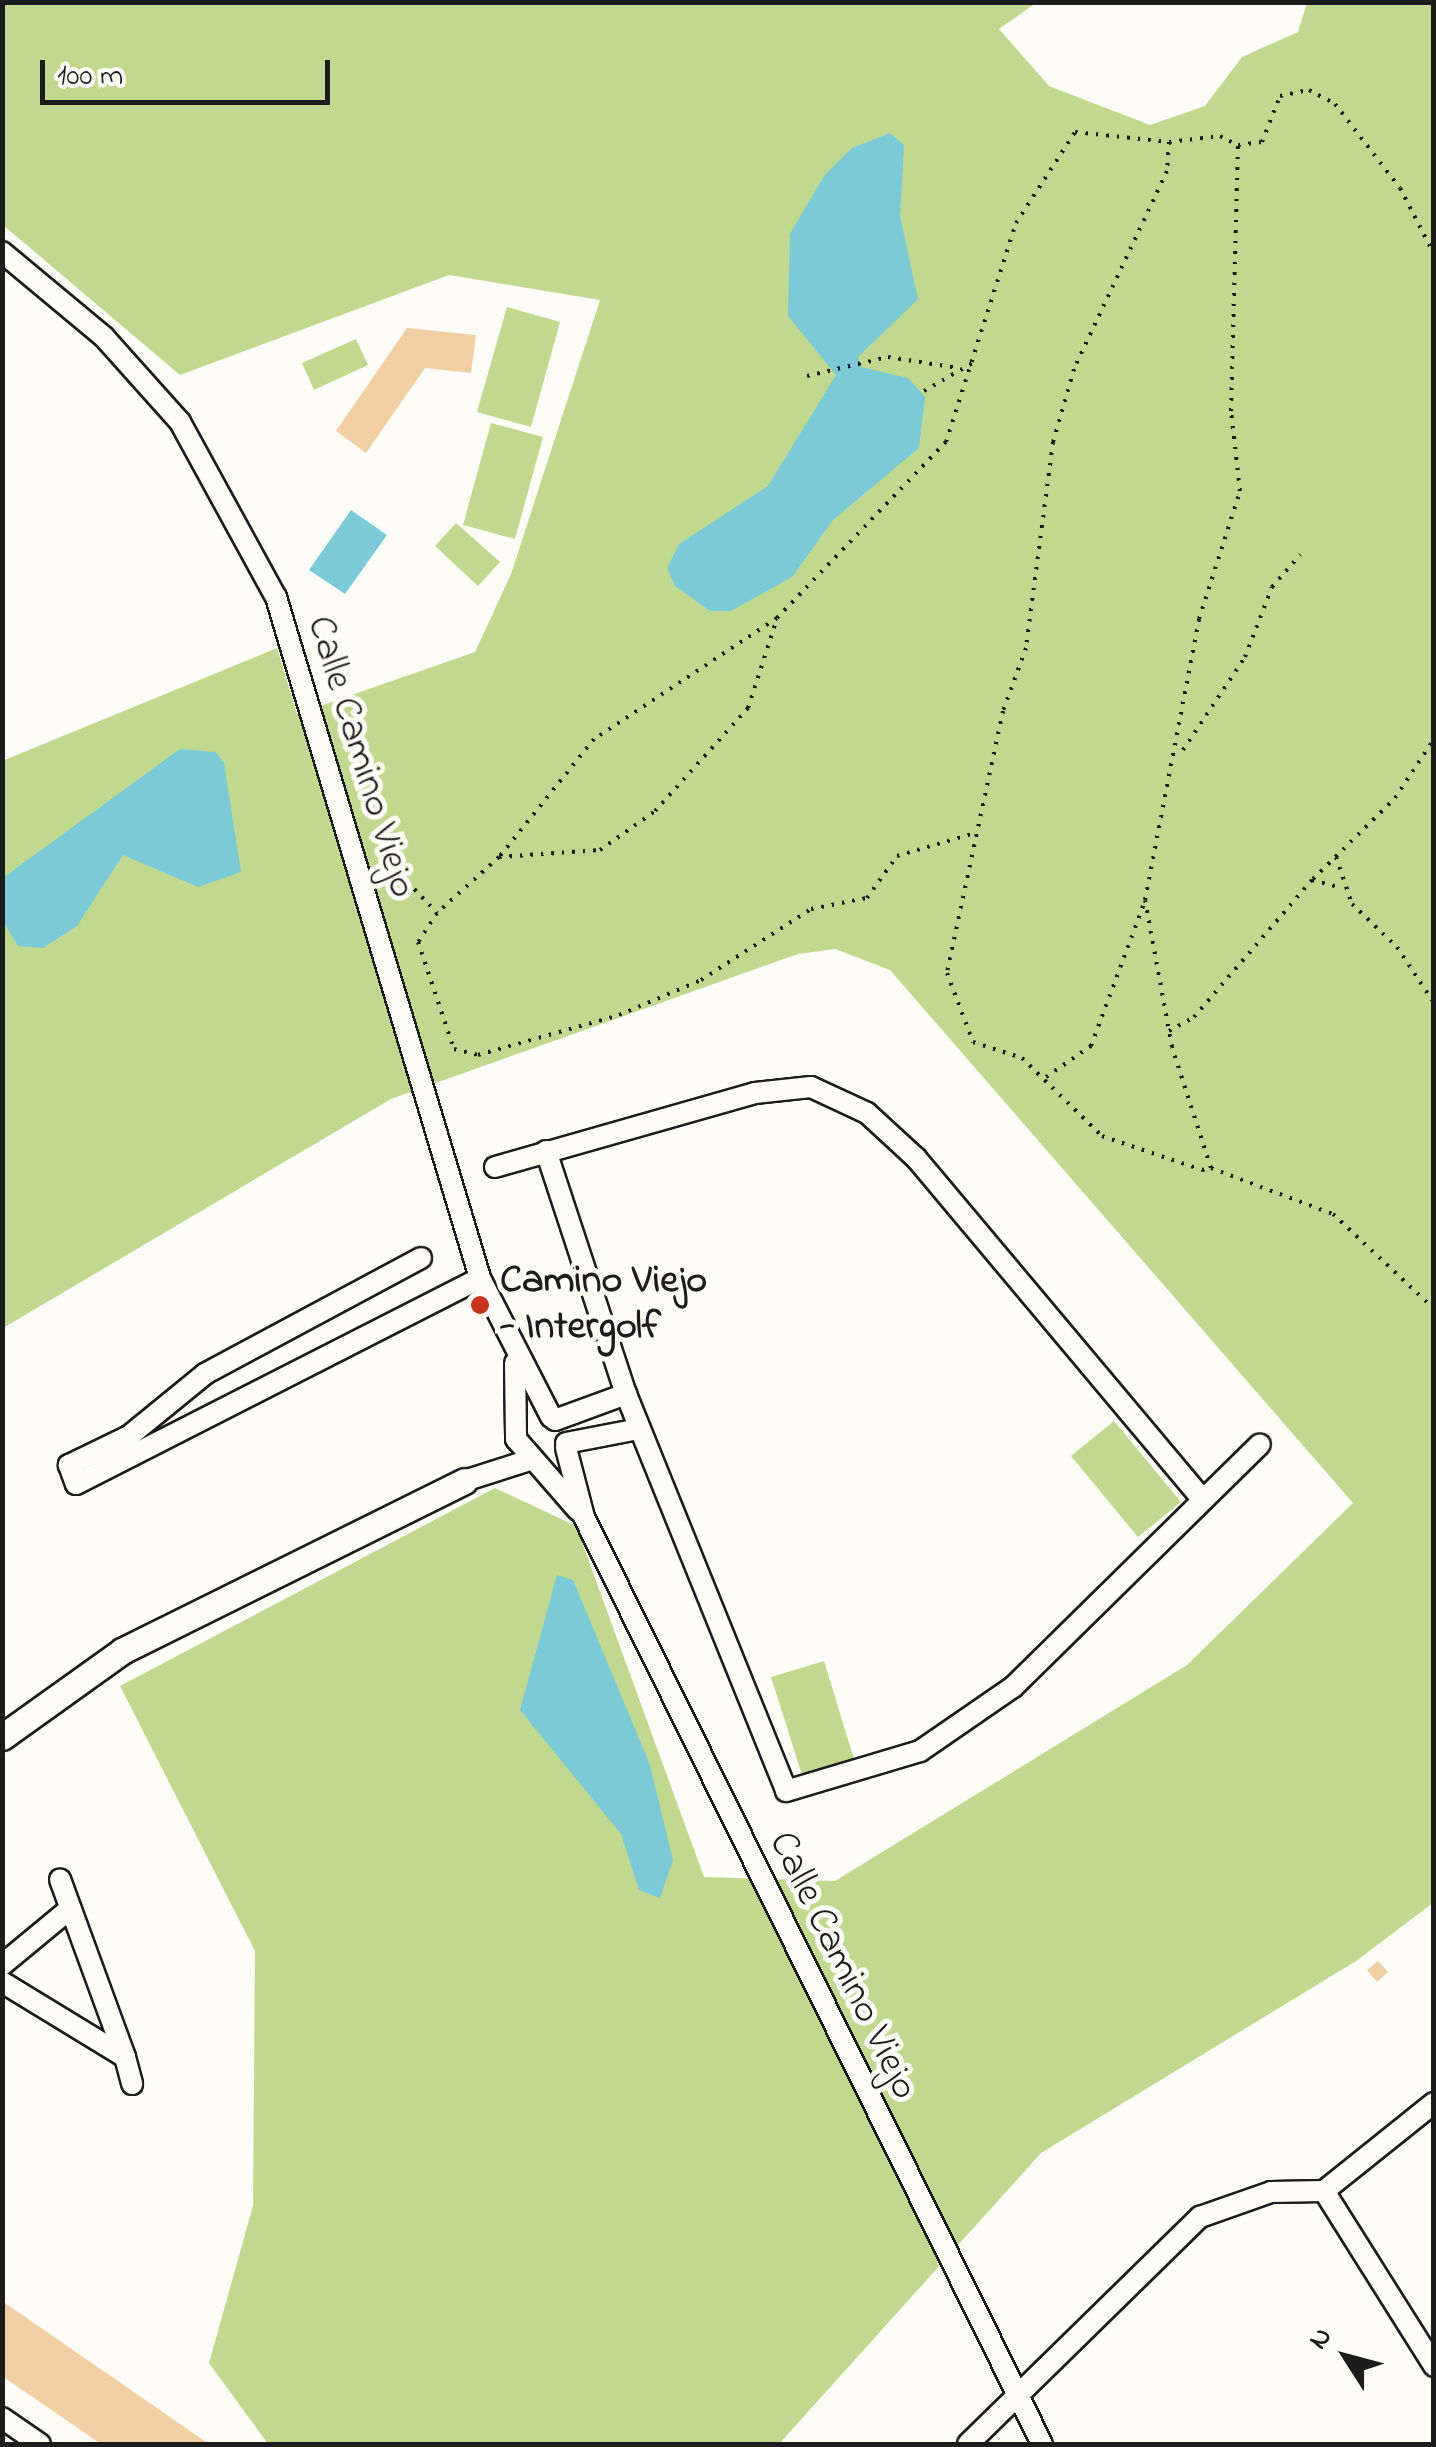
<!DOCTYPE html>
<html>
<head>
<meta charset="utf-8">
<style>
  body { margin:0 }
  #map { position:relative; width:1436px; height:2447px; overflow:hidden; background:#fdfcf7; font-family:"Indie Flower",sans-serif }
  div>[style] { position:absolute }
  [style*='--x'] { left:calc(var(--x)*1px); top:calc(var(--y)*1px); width:calc(var(--w)*1px); rotate:calc(var(--a)*1deg) }
  .green>* { inset:0; background:#c1d98f }
  .water>* { inset:0; background:#7bcad8 }
  .building>* { inset:0; background:#f1cfa2 }
  .path>* { height:4px; margin-top:-2px; transform-origin:0; background:repeating-linear-gradient(90deg,#1c1c1c 0 2.5px,transparent 0 10.5px) }
  .roads { filter:drop-shadow(2px 0 #1c1c1c) drop-shadow(-2px 0 #1c1c1c) drop-shadow(0 2px #1c1c1c) drop-shadow(0 -2px #1c1c1c) }
  .minor>* { height:20px; margin:-10px; padding:0 10px; transform-origin:10px; border-radius:10px; background:#fdfcf7 }
  .tertiary>* { height:25px; margin:-12.5px; padding:0 12.5px; transform-origin:12.5px; border-radius:12.5px; background:#fdfcf7 }
  .dots>* { width:28px; height:28px; translate:-50% -50%; box-sizing:border-box; border:5px solid #fdfcf7; border-radius:50% }
  span { translate:-50% -50%; white-space:nowrap; text-align:center; line-height:1.15; -webkit-text-stroke:10px #fdfcf7; paint-order:stroke }
  .street-label { font-size:40px; color:#1c1c1c }
  .poi-label { font-size:40px; color:#1c1c1c; font-weight:700 }
  .left { translate:0 -50%; text-align:left }
  .frame { position:absolute; inset:0; border:5px solid #1c1c1c; pointer-events:none }
  .north { position:absolute; left:1296px; top:2307px; width:100px; height:100px; -webkit-text-stroke:8px #fdfcf7; paint-order:stroke; rotate:306deg; font-size:28px; font-weight:700; line-height:40px; text-align:center; color:#1c1c1c }
  .north::after { content:''; display:block; margin:auto; width:35px; height:45px; background:#1c1c1c; clip-path:polygon(50% 0,100% 100%,50% 72%,0 100%) }
  .scale { position:absolute; left:40px; top:60px; width:290px; height:45px; box-sizing:border-box; border:5px solid #1c1c1c; border-top:0; padding-left:12px; font-size:30px; line-height:35px; white-space:nowrap; color:#1c1c1c; -webkit-text-stroke:8px #fdfcf7; paint-order:stroke }
</style>
</head>
<body>
<div id="map">
  <div class="green">
    <div style="clip-path:polygon(3px 3px,1036px 3px,999px 29px,1049px 86px,1150px 125px,1205px 106px,1242px 57px,1298px 32px,1307px 3px,1433px 3px,1433px 1903px,1356px 1961px,1041px 2153px,779px 2444px,268px 2444px,209px 2363px,253px 2206px,255px 1951px,120px 1686px,495px 1488px,576px 1526px,704px 1877px,835px 1881px,1187px 1665px,1353px 1503px,890px 970px,835px 949px,798px 954px,391px 1099px,3px 1328px,2px 761px,277px 648px,297px 714px,475px 652px,511px 574px,600px 300px,449px 275px,180px 375px,3px 225px)"></div>
    <div style="clip-path:polygon(507px 307px,560px 322px,531px 427px,477px 412px)"></div>
    <div style="clip-path:polygon(356px 339px,368px 365px,314px 390px,302px 363px)"></div>
    <div style="clip-path:polygon(491px 423px,543px 437px,515px 539px,463px 525px)"></div>
    <div style="clip-path:polygon(456px 523px,500px 562px,478px 586px,435px 546px)"></div>
    <div style="clip-path:polygon(1114px 1421px,1181px 1502px,1138px 1537px,1071px 1456px)"></div>
    <div style="clip-path:polygon(824px 1661px,854px 1759px,802px 1775px,771px 1677px)"></div>
  </div>
  <div class="water">
    <div style="clip-path:polygon(890px 133px,904px 145px,900px 216px,918px 299px,858px 357px,861px 367px,908px 378px,925px 397px,919px 448px,833px 520px,792px 577px,731px 611px,710px 611px,675px 586px,667px 568px,679px 544px,768px 486px,836px 375px,788px 316px,790px 234px,824px 176px,852px 148px)"></div>
    <div style="clip-path:polygon(351px 510px,387px 535px,345px 594px,309px 570px)"></div>
    <div style="clip-path:polygon(180px 749px,216px 752px,224px 763px,241px 872px,198px 887px,123px 855px,77px 926px,43px 948px,18px 946px,3px 921px,4px 877px)"></div>
    <div style="clip-path:polygon(557px 1575px,573px 1580px,650px 1765px,673px 1860px,660px 1898px,639px 1890px,621px 1834px,520px 1710px)"></div>
  </div>
  <div class="building">
    <div style="clip-path:polygon(407px 328px,476px 335px,471px 373px,425px 368px,366px 453px,336px 431px)"></div>
    <div style="clip-path:polygon(1378px 1961px,1388px 1972px,1377px 1982px,1367px 1970px)"></div>
    <div style="clip-path:polygon(2px 2301px,209px 2444px,101px 2444px,2px 2376px)"></div>
  </div>
  <div class="path">
    <div style="--x:1169;--y:142;--w:29;--a:94"></div>
    <div style="--x:1167;--y:171;--w:219;--a:115.2"></div>
    <div style="--x:1074;--y:369;--w:76;--a:106"></div>
    <div style="--x:1053;--y:442;--w:208;--a:97.5"></div>
    <div style="--x:1026;--y:648;--w:67;--a:110.1"></div>
    <div style="--x:1003;--y:711;--w:268;--a:102.1"></div>
    <div style="--x:947;--y:973;--w:74;--a:69.4"></div>
    <div style="--x:973;--y:1042;--w:52;--a:18.1"></div>
    <div style="--x:1022;--y:1058;--w:112;--a:44.3"></div>
    <div style="--x:1102;--y:1136;--w:106;--a:18.8"></div>
    <div style="--x:1202;--y:1170;--w:9;--a:-13"></div>
    <div style="--x:1211;--y:1168;--w:127;--a:-107.9"></div>
    <div style="--x:1172;--y:1047;--w:149;--a:-100.4"></div>
    <div style="--x:1145;--y:900;--w:286;--a:-79.1"></div>
    <div style="--x:1199;--y:619;--w:134;--a:-72.2"></div>
    <div style="--x:1240;--y:491;--w:81;--a:-96.4"></div>
    <div style="--x:1231;--y:411;--w:266;--a:-88.5"></div>
    <div style="--x:1238;--y:145;--w:24;--a:-7"></div>
    <div style="--x:1262;--y:142;--w:49;--a:-68.6"></div>
    <div style="--x:1280;--y:96;--w:30;--a:-12"></div>
    <div style="--x:1309;--y:90;--w:30;--a:28"></div>
    <div style="--x:1335;--y:104;--w:106;--a:52.3"></div>
    <div style="--x:1400;--y:188;--w:74;--a:62.7"></div>
    <div style="--x:807;--y:376;--w:83;--a:-13.2"></div>
    <div style="--x:888;--y:357;--w:71;--a:8.9"></div>
    <div style="--x:924;--y:391;--w:60;--a:-30"></div>
    <div style="--x:777;--y:618;--w:219;--a:146.5"></div>
    <div style="--x:594;--y:739;--w:151;--a:128.8"></div>
    <div style="--x:499;--y:857;--w:84;--a:137.9"></div>
    <div style="--x:437;--y:913;--w:35;--a:123"></div>
    <div style="--x:418;--y:942;--w:113;--a:71.4"></div>
    <div style="--x:454;--y:1049;--w:25;--a:14"></div>
    <div style="--x:478;--y:1055;--w:147;--a:-15.8"></div>
    <div style="--x:619;--y:1015;--w:89;--a:-23.1"></div>
    <div style="--x:701;--y:980;--w:131;--a:-32.8"></div>
    <div style="--x:811;--y:909;--w:57;--a:-11.1"></div>
    <div style="--x:867;--y:898;--w:52;--a:-54.5"></div>
    <div style="--x:897;--y:856;--w:81;--a:-16.4"></div>
    <div style="--x:1183;--y:750;--w:112;--a:-56.3"></div>
    <div style="--x:1245;--y:657;--w:75;--a:-68.9"></div>
    <div style="--x:1272;--y:587;--w:43;--a:-48.8"></div>
    <div style="--x:499;--y:857;--w:101;--a:-4"></div>
    <div style="--x:600;--y:850;--w:67;--a:-35.3"></div>
    <div style="--x:655;--y:811;--w:139;--a:-47.9"></div>
    <div style="--x:748;--y:708;--w:95;--a:-72.1"></div>
    <div style="--x:777;--y:618;--w:244;--a:-46.2"></div>
    <div style="--x:946;--y:442;--w:230;--a:-72.3"></div>
    <div style="--x:1016;--y:223;--w:108;--a:-57"></div>
    <div style="--x:1075;--y:132;--w:95;--a:6.1"></div>
    <div style="--x:1169;--y:142;--w:51;--a:-6.7"></div>
    <div style="--x:1220;--y:136;--w:20;--a:27"></div>
    <div style="--x:1336;--y:857;--w:50;--a:71.2"></div>
    <div style="--x:1352;--y:904;--w:62;--a:43.7"></div>
    <div style="--x:1397;--y:947;--w:67;--a:56.5"></div>
    <div style="--x:1313;--y:879;--w:115;--a:-44.6"></div>
    <div style="--x:1395;--y:798;--w:71;--a:-56.5"></div>
    <div style="--x:380;--y:881;--w:21;--a:-19"></div>
    <div style="--x:400;--y:874;--w:54;--a:46.5"></div>
    <div style="--x:1169;--y:1031;--w:29;--a:-29"></div>
    <div style="--x:1194;--y:1017;--w:181;--a:-49.3"></div>
    <div style="--x:1312;--y:880;--w:31;--a:15"></div>
    <div style="--x:1046;--y:1077;--w:55;--a:-34.6"></div>
    <div style="--x:1091;--y:1046;--w:155;--a:-69.6"></div>
    <div style="--x:1211;--y:1168;--w:130;--a:20.7"></div>
    <div style="--x:1333;--y:1214;--w:139;--a:43.2"></div>
  </div>
  <div class="roads">
    <div class="minor">
      <div style="--x:2;--y:252;--w:133;--a:39.8"></div>
      <div style="--x:104;--y:337;--w:114;--a:48.2"></div>
      <div style="--x:180;--y:422;--w:200;--a:61.3"></div>
      <div style="--x:276;--y:597;--w:711;--a:73.32"></div>
      <div style="--x:480;--y:1278;--w:156;--a:62.9"></div>
      <div style="--x:546;--y:1151;--w:256;--a:71.8"></div>
      <div style="--x:626;--y:1394;--w:428;--a:68"></div>
      <div style="--x:786;--y:1791;--w:140;--a:-16.6"></div>
      <div style="--x:920;--y:1751;--w:113;--a:-34.5"></div>
      <div style="--x:1013;--y:1687;--w:346;--a:-44.5"></div>
      <div style="--x:495;--y:1167;--w:270;--a:-15.9"></div>
      <div style="--x:755;--y:1093;--w:56;--a:-6.1"></div>
      <div style="--x:811;--y:1087;--w:62;--a:24.9"></div>
      <div style="--x:867;--y:1113;--w:67;--a:42.6"></div>
      <div style="--x:916;--y:1158;--w:444;--a:50"></div>
      <div style="--x:421;--y:1258;--w:245;--a:151.8"></div>
      <div style="--x:205;--y:1374;--w:98;--a:140.8"></div>
      <div style="--x:129;--y:1436;--w:67;--a:154.2"></div>
      <div style="--x:69;--y:1465;--w:20;--a:70"></div>
      <div style="--x:76;--y:1484;--w:453;--a:-27"></div>
      <div style="--x:515;--y:1363;--w:76;--a:89.2"></div>
      <div style="--x:516;--y:1439;--w:94;--a:48.9"></div>
      <div style="--x:555;--y:1420;--w:76;--a:-20.1"></div>
      <div style="--x:566;--y:1443;--w:74;--a:-10.9"></div>
      <div style="--x:566;--y:1448;--w:71;--a:75.4"></div>
      <div style="--x:584;--y:1517;--w:1034;--a:63.71"></div>
      <div style="--x:464;--y:1481;--w:69;--a:-17.7"></div>
      <div style="--x:2;--y:1965;--w:89;--a:-39.6"></div>
      <div style="--x:2;--y:1982;--w:144;--a:31.4"></div>
      <div style="--x:125;--y:2057;--w:189;--a:-110.1"></div>
      <div style="--x:125;--y:2057;--w:28;--a:75"></div>
      <div style="--x:1324;--y:2191;--w:141;--a:-38.7"></div>
      <div style="--x:2;--y:2418;--w:46;--a:34.4"></div>
      <div style="--x:968;--y:2444;--w:325;--a:-44.4"></div>
      <div style="--x:1200;--y:2217;--w:75;--a:-19.4"></div>
      <div style="--x:1271;--y:2192;--w:53;--a:-1.1"></div>
      <div style="--x:1324;--y:2191;--w:207;--a:57.8"></div>
    </div>
    <div class="tertiary">
      <div style="--x:2;--y:1737;--w:148;--a:-35.6"></div>
      <div style="--x:122;--y:1651;--w:382;--a:-26.4"></div>
    </div>
  </div>
  <div class="dots">
    <div style="left:480px;top:1305px;background:#c8321e"></div>
  </div>
  <div class="street-label">
    <span style="left:360px;top:757px;rotate:73deg">Calle Camino Viejo</span>
    <span style="left:842px;top:1966px;rotate:64deg">Calle Camino Viejo</span>
  </div>
  <div class="poi-label">
    <span class="left" style="left:500px;top:1305px">Camino Viejo<br>- Intergolf</span>
  </div>
  <div class="frame"></div>
  <div class="north">N</div>
  <div class="scale">100 m</div>
</div>
</body>
</html>
